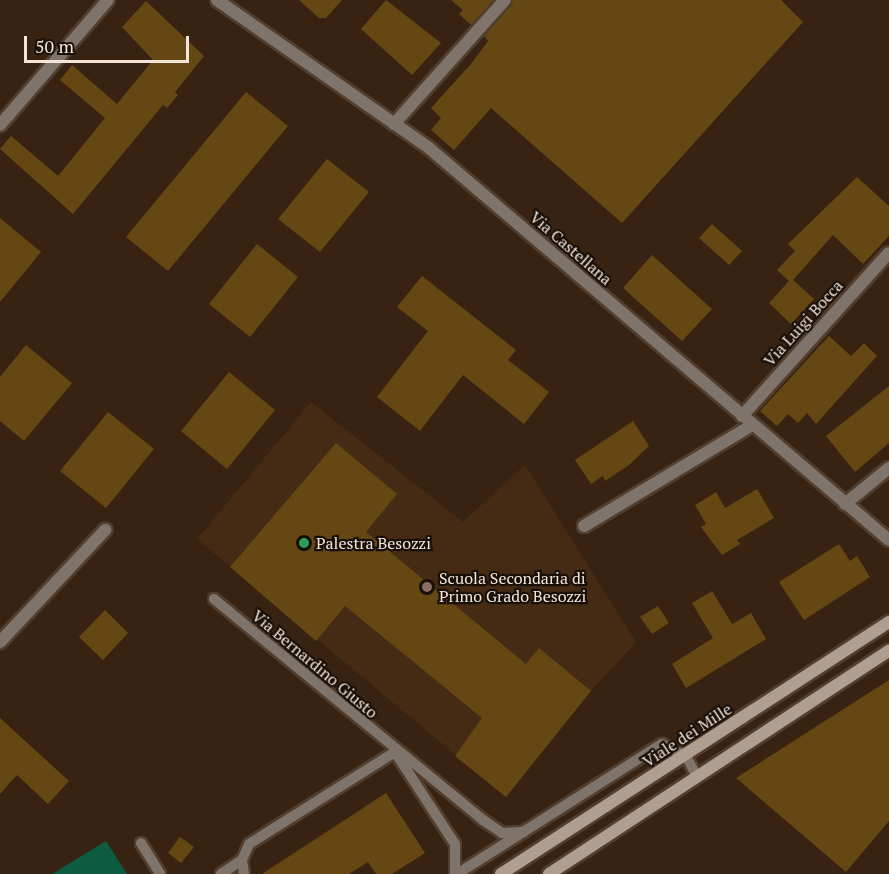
<!DOCTYPE html>
<html>
<head>
<meta charset="utf-8">
<style>
  body { margin:0 }
  #map { position:relative; width:889px; height:874px; overflow:hidden; background:#382312; font-family:"PT Serif",serif }
  div>[style] { position:absolute }
  [style*='--x'] { left:calc(var(--x)*1px); top:calc(var(--y)*1px); width:calc(var(--w)*1px); rotate:calc(var(--a)*1deg) }
  .built>* { inset:0; background:#452b14 }
  .green>* { inset:0; background:#0d5b41 }
  .building>* { inset:0; background:#644712 }
  .roads { filter:drop-shadow(2px 0 #523e2e) drop-shadow(-2px 0 #523e2e) drop-shadow(0 2px #523e2e) drop-shadow(0 -2px #523e2e) }
  .lane>* { height:10px; margin:-5px; padding:0 5px; transform-origin:5px; border-radius:5px; background:#7f746b }
  .street>* { height:12px; margin:-6px; padding:0 6px; transform-origin:6px; border-radius:6px; background:#7f746b }
  .secondary>* { height:12px; margin:-6px; padding:0 6px; transform-origin:6px; border-radius:6px; background:#b09f90 }
  .dots>* { width:16px; height:16px; translate:-50% -50%; box-sizing:border-box; border:3px solid #180f08; border-radius:50% }
  span { translate:-50% -50%; white-space:nowrap; text-align:center; line-height:1.15; -webkit-text-stroke:4.5px #180f08; paint-order:stroke }
  .street-label { font-size:16px; color:#f3e5da }
  .poi-label { font-size:16px; color:#f3e5da }
  .left { translate:0 -50%; text-align:left }
  .scale { position:absolute; left:24px; top:36px; width:165px; height:27px; box-sizing:border-box; border:3px solid #f3e5da; border-top:0; padding-left:8px; font-size:18px; line-height:21px; white-space:nowrap; color:#f3e5da; -webkit-text-stroke:4px #180f08; paint-order:stroke }
</style>
</head>
<body>
<div id="map">
  <div class="built">
    <div style="clip-path:polygon(311px 402px,463px 522px,525px 465px,636px 642px,591px 691px,506px 797px,197px 539px)"></div>
  </div>
  <div class="green">
    <div style="clip-path:polygon(106px 841px,127px 874px,52px 874px)"></div>
  </div>
  <div class="building">
    <div style="clip-path:polygon(299px 0,342px 0,326px 18px,319px 18px)"></div>
    <div style="clip-path:polygon(386px 0,441px 43px,412px 75px,361px 29px)"></div>
    <div style="clip-path:polygon(451px 0,494px 0,471px 25px,459px 14px,463px 10px)"></div>
    <div style="clip-path:polygon(513px 0,781px 0,803px 22px,622px 223px,491px 108px,454px 150px,431px 130px,441px 118px,431px 108px,471px 64px,488px 41px,484px 36px)"></div>
    <div style="clip-path:polygon(146px 1px,204px 56px,175px 92px,178px 95px,167px 108px,163px 105px,73px 214px,0 149px,11px 136px,58px 176px,105px 118px,60px 80px,72px 65px,117px 104px,153px 60px,122px 27px)"></div>
    <div style="clip-path:polygon(246px 92px,288px 126px,168px 271px,126px 237px)"></div>
    <div style="clip-path:polygon(327px 159px,369px 192px,320px 252px,278px 219px)"></div>
    <div style="clip-path:polygon(857px 177px,889px 206px,889px 236px,863px 264px,833px 235px,793px 280px,814px 299px,791px 324px,769px 303px,789px 281px,777px 270px,795px 251px,788px 244px)"></div>
    <div style="clip-path:polygon(0 218px,41px 252px,0 302px)"></div>
    <div style="clip-path:polygon(712px 224px,742px 251px,729px 265px,699px 238px)"></div>
    <div style="clip-path:polygon(257px 244px,298px 277px,250px 337px,209px 304px)"></div>
    <div style="clip-path:polygon(652px 255px,712px 309px,682px 341px,623px 288px)"></div>
    <div style="clip-path:polygon(422px 276px,516px 350px,508px 360px,549px 392px,524px 424px,463px 375px,420px 431px,377px 397px,428px 331px,397px 307px)"></div>
    <div style="clip-path:polygon(829px 336px,851px 356px,864px 343px,877px 356px,816px 424px,807px 413px,798px 423px,788px 414px,777px 426px,760px 411px)"></div>
    <div style="clip-path:polygon(26px 345px,72px 383px,24px 441px,0 421px,0 377px)"></div>
    <div style="clip-path:polygon(229px 372px,275px 410px,227px 469px,181px 431px)"></div>
    <div style="clip-path:polygon(889px 386px,889px 443px,855px 472px,826px 436px)"></div>
    <div style="clip-path:polygon(108px 412px,154px 449px,106px 508px,60px 471px)"></div>
    <div style="clip-path:polygon(633px 421px,649px 446px,629px 465px,605px 481px,603px 476px,591px 484px,575px 460px)"></div>
    <div style="clip-path:polygon(336px 443px,397px 494px,366px 532px,526px 664px,539px 648px,591px 691px,506px 797px,455px 756px,482px 718px,345px 606px,316px 641px,230px 567px)"></div>
    <div style="clip-path:polygon(757px 489px,774px 518px,737px 540px,740px 544px,722px 555px,701px 527px,706px 524px,695px 505px,716px 492px,725px 508px)"></div>
    <div style="clip-path:polygon(839px 544px,850px 561px,857px 556px,870px 577px,804px 620px,779px 582px)"></div>
    <div style="clip-path:polygon(712px 591px,732px 624px,751px 613px,766px 639px,686px 688px,672px 664px,713px 638px,692px 603px)"></div>
    <div style="clip-path:polygon(658px 606px,669px 623px,652px 634px,640px 617px)"></div>
    <div style="clip-path:polygon(105px 610px,128px 633px,103px 660px,79px 637px)"></div>
    <div style="clip-path:polygon(889px 680px,889px 821px,846px 872px,736px 778px)"></div>
    <div style="clip-path:polygon(0 718px,69px 781px,48px 804px,17px 775px,0 794px)"></div>
    <div style="clip-path:polygon(386px 793px,425px 853px,392px 874px,376px 874px,368px 862px,349px 874px,262px 874px)"></div>
    <div style="clip-path:polygon(180px 837px,194px 847px,181px 863px,168px 853px)"></div>
  </div>
  <div class="roads">
    <div class="lane">
      <div style="--x:214;--y:599;--w:348;--a:39.4"></div>
      <div style="--x:483;--y:820;--w:23;--a:34"></div>
      <div style="--x:502;--y:833;--w:22;--a:-3"></div>
      <div style="--x:141;--y:843;--w:36;--a:58"></div>
      <div style="--x:221;--y:874;--w:25;--a:-34"></div>
      <div style="--x:244;--y:874;--w:14;--a:-98"></div>
      <div style="--x:242;--y:860;--w:17;--a:-66"></div>
      <div style="--x:249;--y:844;--w:173;--a:-32.2"></div>
      <div style="--x:395;--y:752;--w:110;--a:56.9"></div>
      <div style="--x:455;--y:844;--w:30;--a:90"></div>
      <div style="--x:457;--y:874;--w:243;--a:-32.4"></div>
      <div style="--x:662;--y:744;--w:27;--a:27"></div>
      <div style="--x:686;--y:756;--w:24;--a:62"></div>
    </div>
    <div class="street">
      <div style="--x:217;--y:0;--w:259;--a:34.9"></div>
      <div style="--x:429;--y:148;--w:604;--a:40.44"></div>
      <div style="--x:394;--y:124;--w:166;--a:-48.2"></div>
      <div style="--x:0;--y:125;--w:165;--a:-49.2"></div>
      <div style="--x:742;--y:416;--w:219;--a:-48"></div>
      <div style="--x:845;--y:504;--w:57;--a:-39.3"></div>
      <div style="--x:584;--y:526;--w:196;--a:-31"></div>
      <div style="--x:0;--y:642;--w:154;--a:-46.8"></div>
    </div>
    <div class="secondary">
      <div style="--x:501;--y:874;--w:463;--a:-33"></div>
      <div style="--x:549;--y:874;--w:407;--a:-33.3"></div>
    </div>
  </div>
  <div class="dots">
    <div style="left:304px;top:543px;background:#2e9e5b"></div>
    <div style="left:427px;top:587px;background:#8d6e63"></div>
  </div>
  <div class="street-label">
    <span style="left:571px;top:248px;rotate:41deg">Via Castellana</span>
    <span style="left:803px;top:323px;rotate:-48deg">Via Luigi Bocca</span>
    <span style="left:315px;top:664px;rotate:40deg">Via Bernardino Giusto</span>
    <span style="left:687px;top:735px;rotate:-33deg">Viale dei Mille</span>
  </div>
  <div class="poi-label">
    <span class="left" style="left:316px;top:543px">Palestra Besozzi</span>
    <span class="left" style="left:439px;top:587px">Scuola Secondaria di<br>Primo Grado Besozzi</span>
  </div>
  <div class="scale">50 m</div>
</div>
</body>
</html>
